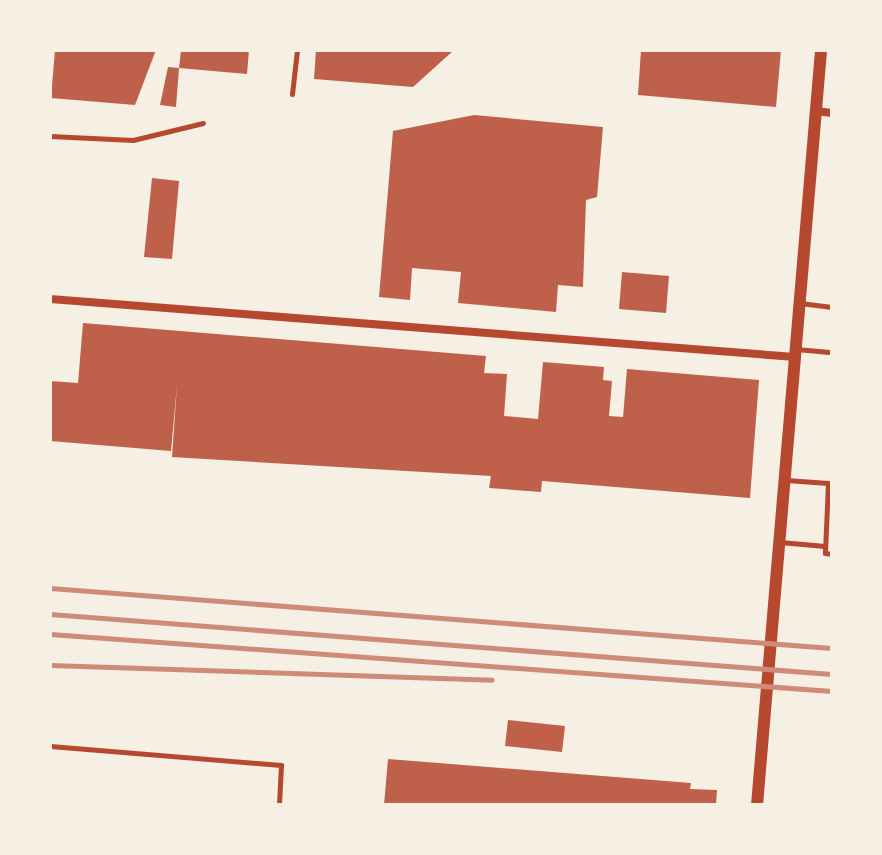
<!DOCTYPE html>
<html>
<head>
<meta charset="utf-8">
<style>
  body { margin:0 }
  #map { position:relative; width:882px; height:855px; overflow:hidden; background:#f6efe4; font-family:"Playfair Display",serif }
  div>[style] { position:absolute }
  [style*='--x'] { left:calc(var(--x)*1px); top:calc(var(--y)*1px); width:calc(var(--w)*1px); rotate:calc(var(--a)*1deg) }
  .building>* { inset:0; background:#bf614a }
  .service>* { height:5px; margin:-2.5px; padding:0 2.5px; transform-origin:2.5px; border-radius:2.5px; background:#b5482f }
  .minor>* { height:8px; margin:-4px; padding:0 4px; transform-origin:4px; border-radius:4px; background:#b5482f }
  .tertiary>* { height:12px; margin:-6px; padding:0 6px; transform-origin:6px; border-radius:6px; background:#b5482f }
  .rail>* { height:5px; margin:-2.5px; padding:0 2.5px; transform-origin:2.5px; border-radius:2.5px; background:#cf8b77 }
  span { translate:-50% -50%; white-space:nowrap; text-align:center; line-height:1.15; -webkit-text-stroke:8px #f6efe4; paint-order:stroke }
  .frame { position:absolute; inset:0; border:52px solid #f6efe4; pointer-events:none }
</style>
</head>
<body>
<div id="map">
  <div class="building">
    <div style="clip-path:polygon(55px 50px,156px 50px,135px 105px,51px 98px)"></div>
    <div style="clip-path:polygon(181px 50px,249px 50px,247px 74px,179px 68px)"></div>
    <div style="clip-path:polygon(316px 50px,454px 50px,413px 87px,314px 79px)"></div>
    <div style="clip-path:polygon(641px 50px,781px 50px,776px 107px,638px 95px)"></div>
    <div style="clip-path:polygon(168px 67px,179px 68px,176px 107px,160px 105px)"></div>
    <div style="clip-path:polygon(474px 115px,603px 127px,597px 197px,586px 200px,583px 287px,558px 285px,556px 312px,458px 303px,461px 272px,412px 268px,410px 300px,379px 297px,393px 131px)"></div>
    <div style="clip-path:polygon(152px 178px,179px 181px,172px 259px,144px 257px)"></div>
    <div style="clip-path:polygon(622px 272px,669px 276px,666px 313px,619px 309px)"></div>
    <div style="clip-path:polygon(83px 323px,486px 356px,484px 373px,507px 374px,504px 416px,538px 419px,543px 362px,604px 367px,603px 380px,612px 381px,609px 416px,623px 417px,627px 369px,759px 380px,750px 498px,542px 481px,541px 492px,489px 488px,491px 476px,172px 457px,177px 385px,171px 451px,50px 441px,50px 381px,78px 383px)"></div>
    <div style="clip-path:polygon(508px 720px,565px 726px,562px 752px,505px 746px)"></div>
    <div style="clip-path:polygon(388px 759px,691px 783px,690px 789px,717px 790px,716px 805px,384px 805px)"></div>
  </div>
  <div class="service">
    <div style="--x:292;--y:94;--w:44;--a:-83.5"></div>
    <div style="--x:50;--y:136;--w:83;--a:2.8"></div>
    <div style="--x:133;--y:140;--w:72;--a:-13.7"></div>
    <div style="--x:800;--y:303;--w:32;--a:7"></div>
    <div style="--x:796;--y:349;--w:36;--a:5"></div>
    <div style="--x:786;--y:480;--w:42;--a:4.1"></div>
    <div style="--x:828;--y:483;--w:70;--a:92.5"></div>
    <div style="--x:825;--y:553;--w:7;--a:8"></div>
    <div style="--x:780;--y:542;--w:45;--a:5.1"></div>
    <div style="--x:50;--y:746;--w:232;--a:4.7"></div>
    <div style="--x:281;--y:765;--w:40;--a:92.9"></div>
  </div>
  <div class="minor">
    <div style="--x:815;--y:111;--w:17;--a:7"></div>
    <div style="--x:50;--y:299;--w:747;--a:4.45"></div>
  </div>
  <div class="tertiary">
    <div style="--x:757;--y:805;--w:758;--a:-85.15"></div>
  </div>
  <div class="rail">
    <div style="--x:50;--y:588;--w:784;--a:4.39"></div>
    <div style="--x:50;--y:614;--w:784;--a:4.39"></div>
    <div style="--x:50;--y:634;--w:784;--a:4.17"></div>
    <div style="--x:50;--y:665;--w:442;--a:1.9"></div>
  </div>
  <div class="frame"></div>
</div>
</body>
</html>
